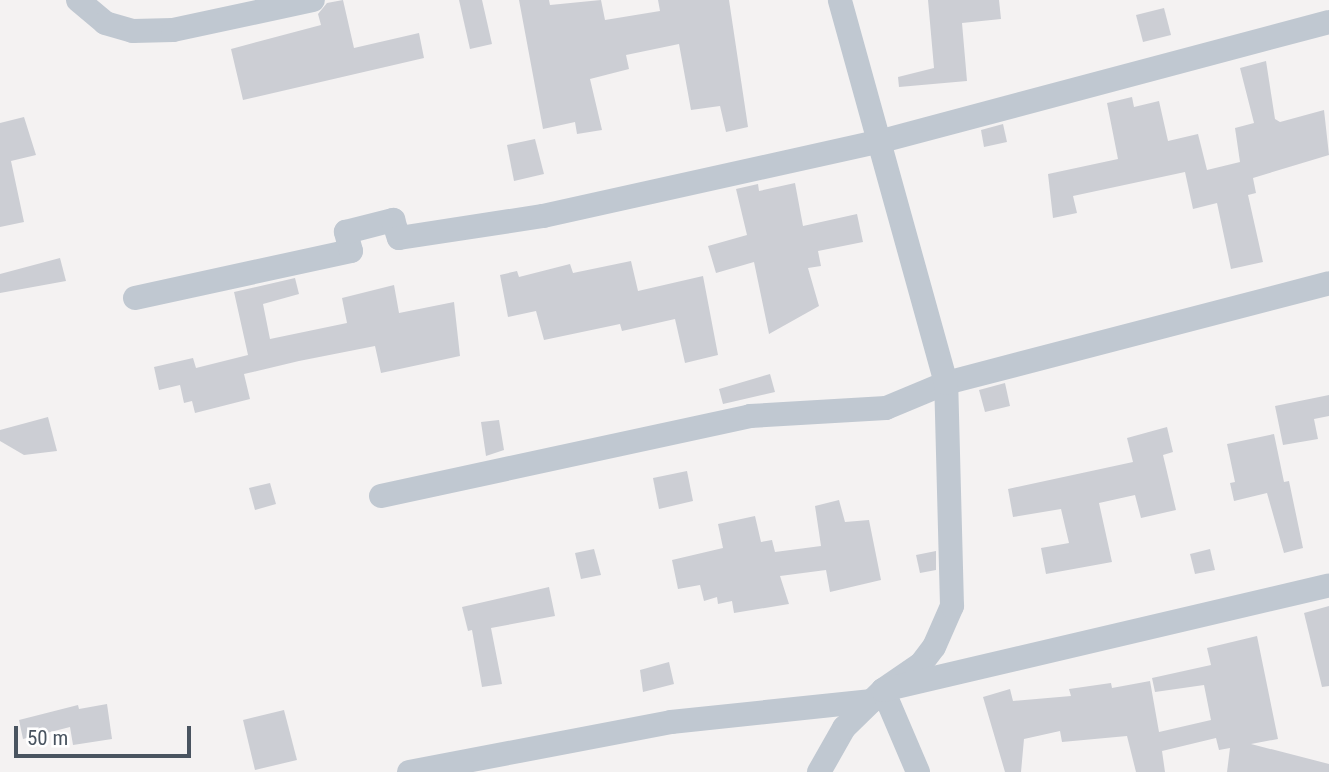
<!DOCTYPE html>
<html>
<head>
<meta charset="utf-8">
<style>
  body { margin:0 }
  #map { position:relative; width:1329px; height:772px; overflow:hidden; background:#f4f2f2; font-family:"Roboto Condensed",sans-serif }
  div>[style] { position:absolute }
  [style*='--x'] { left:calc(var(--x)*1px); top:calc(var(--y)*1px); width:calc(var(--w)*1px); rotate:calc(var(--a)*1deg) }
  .building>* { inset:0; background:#ccced4 }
  .street>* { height:24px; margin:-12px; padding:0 12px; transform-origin:12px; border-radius:12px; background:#c0c8d1 }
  span { translate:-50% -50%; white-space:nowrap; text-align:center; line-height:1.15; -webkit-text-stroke:5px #fff; paint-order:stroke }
  .scale { position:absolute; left:14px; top:726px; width:177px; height:32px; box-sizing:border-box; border:4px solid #495460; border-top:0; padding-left:9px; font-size:21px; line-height:24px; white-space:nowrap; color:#495460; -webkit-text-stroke:5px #fff; paint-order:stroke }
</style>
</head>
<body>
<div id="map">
  <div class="building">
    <div style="clip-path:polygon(343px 0,354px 48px,419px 33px,424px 58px,243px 100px,231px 49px,321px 25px,318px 14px,327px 3px)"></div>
    <div style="clip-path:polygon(459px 0,482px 0,492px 44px,470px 49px)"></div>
    <div style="clip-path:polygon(519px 0,549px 0,550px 5px,601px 0,605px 20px,660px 11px,658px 0,729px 0,748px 127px,726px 132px,720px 106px,691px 110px,679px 44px,626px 55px,629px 69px,590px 79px,602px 130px,577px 134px,575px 122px,543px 129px)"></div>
    <div style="clip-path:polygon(928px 0,999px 0,1001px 19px,962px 23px,967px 81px,899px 87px,898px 77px,934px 68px)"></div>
    <div style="clip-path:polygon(1164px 8px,1171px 35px,1143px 42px,1136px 15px)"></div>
    <div style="clip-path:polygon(1266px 61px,1275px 119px,1280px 122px,1324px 110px,1329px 155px,1253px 178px,1256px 193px,1248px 195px,1263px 262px,1231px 269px,1217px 203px,1193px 209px,1185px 172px,1073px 196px,1077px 213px,1053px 218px,1048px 174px,1118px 159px,1107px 103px,1132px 97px,1134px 107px,1159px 101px,1168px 141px,1198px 134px,1207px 170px,1240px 162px,1235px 128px,1254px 123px,1240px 68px)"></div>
    <div style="clip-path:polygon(24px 117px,36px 155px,11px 161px,24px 222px,0 227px,0 123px)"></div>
    <div style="clip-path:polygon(1003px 124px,1007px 142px,984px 147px,981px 130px)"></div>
    <div style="clip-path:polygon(535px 139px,544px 174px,514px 181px,507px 145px)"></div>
    <div style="clip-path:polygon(795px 183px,803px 226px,857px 214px,863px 242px,818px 251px,821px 266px,808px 268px,819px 306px,769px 334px,754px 262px,716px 273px,708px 246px,747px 235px,736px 189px,758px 184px,759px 191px)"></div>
    <div style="clip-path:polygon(60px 258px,66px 281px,0 293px,0 274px)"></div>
    <div style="clip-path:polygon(631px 261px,638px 291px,703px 276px,718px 355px,685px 363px,675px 319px,622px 331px,620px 324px,544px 340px,536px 311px,508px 317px,500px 275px,517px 271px,519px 277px,570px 264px,573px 273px)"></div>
    <div style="clip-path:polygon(295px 278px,299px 294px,263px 304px,270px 339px,347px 323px,342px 298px,394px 285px,399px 313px,454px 302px,460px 356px,381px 373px,375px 346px,299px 361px,244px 374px,250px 399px,195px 413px,192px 401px,184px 403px,180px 385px,159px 390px,154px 367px,193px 358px,196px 368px,248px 355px,234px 292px)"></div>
    <div style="clip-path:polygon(770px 374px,775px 392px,723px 404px,719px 389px)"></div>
    <div style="clip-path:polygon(1005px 383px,1010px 406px,985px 412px,979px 390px)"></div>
    <div style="clip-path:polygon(1329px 395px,1329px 416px,1314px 419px,1318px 439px,1283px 445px,1275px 406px)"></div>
    <div style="clip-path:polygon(48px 417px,57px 451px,24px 455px,0 441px,0 430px)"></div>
    <div style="clip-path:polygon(499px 420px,504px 450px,486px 456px,481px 422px)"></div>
    <div style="clip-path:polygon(1167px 427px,1173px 452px,1163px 455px,1176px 510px,1141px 518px,1135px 495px,1099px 503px,1112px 562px,1046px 574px,1041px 548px,1069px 543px,1061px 509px,1013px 517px,1008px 489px,1133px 462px,1127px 438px)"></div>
    <div style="clip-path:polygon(1274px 434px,1284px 482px,1289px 481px,1303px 548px,1284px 553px,1267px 493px,1234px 501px,1230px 483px,1235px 482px,1227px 444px)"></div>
    <div style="clip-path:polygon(687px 471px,693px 501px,659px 509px,653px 478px)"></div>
    <div style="clip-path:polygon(270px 483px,276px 504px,255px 510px,249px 488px)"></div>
    <div style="clip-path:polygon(839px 500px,845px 522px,869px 520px,881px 580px,830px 592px,826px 570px,780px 576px,789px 604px,734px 613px,732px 601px,718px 604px,717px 597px,704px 601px,700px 585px,678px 589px,672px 560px,723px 548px,718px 524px,755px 516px,761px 542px,772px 540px,775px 552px,821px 546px,815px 506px)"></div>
    <div style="clip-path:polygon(594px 549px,601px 575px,581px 579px,575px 553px)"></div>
    <div style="clip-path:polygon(1210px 549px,1215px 570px,1195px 574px,1190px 554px)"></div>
    <div style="clip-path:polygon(936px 551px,936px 570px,920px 573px,916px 555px)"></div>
    <div style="clip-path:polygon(549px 587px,555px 616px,491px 628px,502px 684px,482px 687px,472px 630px,468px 631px,462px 607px)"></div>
    <div style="clip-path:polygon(1329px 606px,1329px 686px,1322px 687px,1304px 613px)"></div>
    <div style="clip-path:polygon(1257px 636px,1278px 739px,1251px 744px,1329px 764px,1329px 772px,1227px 772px,1230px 748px,1219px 750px,1216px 738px,1162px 751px,1165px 772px,1136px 772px,1127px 736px,1062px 742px,1060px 731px,1024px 739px,1021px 772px,1005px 772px,983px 697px,1010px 689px,1013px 701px,1071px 696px,1069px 689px,1111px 683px,1112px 688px,1150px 681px,1159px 732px,1211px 720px,1204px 685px,1155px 692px,1152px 678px,1211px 665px,1207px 648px)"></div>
    <div style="clip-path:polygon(669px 662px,674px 684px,643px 692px,640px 670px)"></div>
    <div style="clip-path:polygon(107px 704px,112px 739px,73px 745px,70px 727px,23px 739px,19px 720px,78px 705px,79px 709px)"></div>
    <div style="clip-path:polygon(284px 710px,297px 760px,255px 770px,243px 720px)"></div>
  </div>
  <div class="street">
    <div style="--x:78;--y:0;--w:35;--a:40"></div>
    <div style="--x:105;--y:23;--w:29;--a:16"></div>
    <div style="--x:133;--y:31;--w:40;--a:-1.4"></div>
    <div style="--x:173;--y:30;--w:143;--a:-12.1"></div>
    <div style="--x:135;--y:298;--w:221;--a:-12.3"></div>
    <div style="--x:351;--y:251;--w:20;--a:-105"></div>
    <div style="--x:346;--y:232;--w:49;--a:-14.3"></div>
    <div style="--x:393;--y:220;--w:19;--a:72"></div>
    <div style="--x:399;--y:238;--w:146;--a:-8.7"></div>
    <div style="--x:543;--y:216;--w:343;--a:-12.5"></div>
    <div style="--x:878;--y:142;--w:467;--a:-14.9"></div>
    <div style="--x:381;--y:496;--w:378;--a:-12.2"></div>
    <div style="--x:750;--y:416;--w:136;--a:-3.4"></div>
    <div style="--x:886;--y:408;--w:65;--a:-22.6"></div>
    <div style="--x:946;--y:383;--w:396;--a:-14.6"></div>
    <div style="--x:409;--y:772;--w:267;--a:-10.8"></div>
    <div style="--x:671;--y:722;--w:202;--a:-6"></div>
    <div style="--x:819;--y:772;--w:51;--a:-60.4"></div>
    <div style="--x:844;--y:728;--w:54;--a:-44.3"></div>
    <div style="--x:883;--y:690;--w:46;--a:-34.4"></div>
    <div style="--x:921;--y:664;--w:21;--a:-53"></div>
    <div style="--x:934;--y:647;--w:45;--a:-66.3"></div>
    <div style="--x:952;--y:606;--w:223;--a:-91.5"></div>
    <div style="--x:946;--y:383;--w:397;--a:-105.5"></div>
    <div style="--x:918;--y:772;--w:89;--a:-113.1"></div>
    <div style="--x:883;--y:690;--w:458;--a:-13.2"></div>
  </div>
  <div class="scale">50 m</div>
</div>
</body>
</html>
